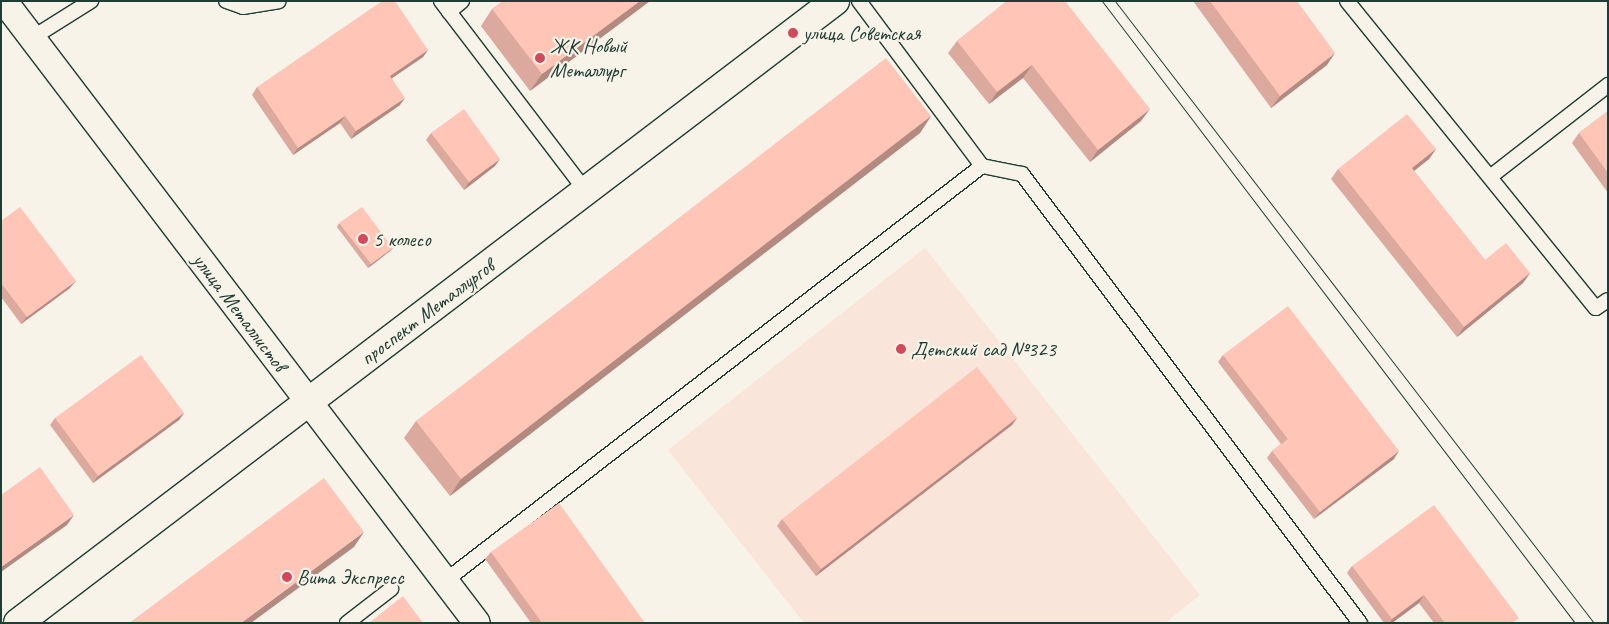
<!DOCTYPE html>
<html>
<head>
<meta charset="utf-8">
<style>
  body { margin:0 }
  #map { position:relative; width:1609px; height:624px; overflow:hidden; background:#f7f3e8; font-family:Caveat,sans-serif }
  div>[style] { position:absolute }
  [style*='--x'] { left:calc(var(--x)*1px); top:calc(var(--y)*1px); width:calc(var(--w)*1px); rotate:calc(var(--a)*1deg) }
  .built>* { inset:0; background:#f9e5d9 }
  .roads { filter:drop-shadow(1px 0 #1f3d34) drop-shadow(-1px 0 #1f3d34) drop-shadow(0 1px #1f3d34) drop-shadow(0 -1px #1f3d34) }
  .service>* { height:14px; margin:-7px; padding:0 7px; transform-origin:7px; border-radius:7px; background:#f7f3e8 }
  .minor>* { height:26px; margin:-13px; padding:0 13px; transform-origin:13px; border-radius:13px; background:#f7f3e8 }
  .tertiary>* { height:28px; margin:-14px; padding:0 14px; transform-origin:14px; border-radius:14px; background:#f7f3e8 }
  .tram>* { height:1px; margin:-0.5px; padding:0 0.5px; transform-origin:0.5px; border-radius:0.5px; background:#1f3d34 }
  .wall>* { inset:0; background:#dba99d }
  .shaded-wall>* { inset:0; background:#b28a80 }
  .building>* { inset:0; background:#ffc5b7 }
  .dots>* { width:14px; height:14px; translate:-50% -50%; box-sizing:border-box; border:2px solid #f7f3e8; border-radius:50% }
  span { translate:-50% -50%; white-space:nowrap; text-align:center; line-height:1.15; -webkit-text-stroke:4.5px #f7f3e8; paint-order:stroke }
  .poi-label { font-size:21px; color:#1f3d34 }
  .left { translate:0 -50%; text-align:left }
  .street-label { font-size:21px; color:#1f3d34 }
  .frame { position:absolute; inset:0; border:2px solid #1f3d34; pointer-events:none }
</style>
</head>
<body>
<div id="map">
  <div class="built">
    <div style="clip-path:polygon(925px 248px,1200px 595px,1165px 623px,804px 623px,668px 450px)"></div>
  </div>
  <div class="roads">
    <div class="service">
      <div style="--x:226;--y:1;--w:18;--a:19"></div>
      <div style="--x:243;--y:7;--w:36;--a:-9"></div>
      <div style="--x:441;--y:1;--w:239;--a:52.7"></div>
      <div style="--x:859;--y:1;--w:206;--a:53.3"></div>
      <div style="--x:982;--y:166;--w:41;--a:11.3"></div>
      <div style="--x:1022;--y:174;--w:562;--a:53.03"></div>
      <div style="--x:1347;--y:1;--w:395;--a:51"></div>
      <div style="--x:1596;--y:308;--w:14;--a:-34"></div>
      <div style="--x:449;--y:12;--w:17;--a:-40"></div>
      <div style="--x:32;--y:38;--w:70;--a:-32.1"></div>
      <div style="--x:1490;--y:177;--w:150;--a:-37.9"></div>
      <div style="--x:445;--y:581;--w:679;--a:-37.7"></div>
      <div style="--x:347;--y:623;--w:56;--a:-37.7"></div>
    </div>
    <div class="minor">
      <div style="--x:4;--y:1;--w:781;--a:52.75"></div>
    </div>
    <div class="tertiary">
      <div style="--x:18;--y:623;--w:1027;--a:-37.28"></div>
    </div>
  </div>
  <div class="tram">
    <div style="--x:1102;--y:1;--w:781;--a:52.75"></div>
    <div style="--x:1115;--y:1;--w:785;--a:52.4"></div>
  </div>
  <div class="wall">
    <div style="clip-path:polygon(503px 1px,650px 1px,530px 91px,481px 26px,492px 9px)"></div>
    <div style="clip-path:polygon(1007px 1px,1141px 121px,1090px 162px,1023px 78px,989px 104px,948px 53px,957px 41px)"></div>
    <div style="clip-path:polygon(1193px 1px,1297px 1px,1327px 65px,1271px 108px)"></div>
    <div style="clip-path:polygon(428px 50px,423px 57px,392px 78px,400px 105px,351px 139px,340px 123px,293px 155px,252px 95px,257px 87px)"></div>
    <div style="clip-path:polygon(1608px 111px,1608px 193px,1572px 143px,1579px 133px)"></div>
    <div style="clip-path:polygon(931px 116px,920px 133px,450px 496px,404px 438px,416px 421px)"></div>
    <div style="clip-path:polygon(431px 133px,495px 166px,464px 190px,426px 140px)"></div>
    <div style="clip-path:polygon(1436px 149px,1429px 159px,1414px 171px,1485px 260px,1530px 273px,1523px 283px,1457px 337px,1331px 179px,1338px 169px)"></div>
    <div style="clip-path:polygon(1px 221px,70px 288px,21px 324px,1px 297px)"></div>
    <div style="clip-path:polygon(339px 223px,393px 248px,390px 251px,368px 268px,337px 227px)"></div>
    <div style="clip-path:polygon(1223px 355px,1394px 459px,1314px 519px,1267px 458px,1272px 451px,1281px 444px,1218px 362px)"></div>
    <div style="clip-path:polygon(184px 413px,179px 420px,93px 483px,50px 425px,55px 418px)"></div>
    <div style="clip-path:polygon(1017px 418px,1012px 425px,816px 576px,777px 526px,782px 519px)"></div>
    <div style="clip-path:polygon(491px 552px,645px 623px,531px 623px,485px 559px)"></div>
    <div style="clip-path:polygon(1352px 566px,1516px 623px,1434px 623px,1419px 603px,1392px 623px,1384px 623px,1347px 573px)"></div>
  </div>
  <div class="shaded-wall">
    <div style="clip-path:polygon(640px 1px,650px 1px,530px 91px,542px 74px)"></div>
    <div style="clip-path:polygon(428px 50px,423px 57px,385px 83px,390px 76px)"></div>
    <div style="clip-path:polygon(1335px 53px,1327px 65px,1271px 108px,1280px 96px)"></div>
    <div style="clip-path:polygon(1032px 65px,1023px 78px,989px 104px,997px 92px)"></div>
    <div style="clip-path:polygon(405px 98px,400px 105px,351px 139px,356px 131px)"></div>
    <div style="clip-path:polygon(1150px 109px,1141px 121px,1090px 162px,1098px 150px)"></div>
    <div style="clip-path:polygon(345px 116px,340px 123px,293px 155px,298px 148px)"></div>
    <div style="clip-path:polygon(931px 116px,920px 133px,450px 496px,461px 479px)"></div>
    <div style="clip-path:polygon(1436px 149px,1429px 159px,1405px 178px,1412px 168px)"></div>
    <div style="clip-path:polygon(500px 159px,495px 166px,464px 190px,469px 182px)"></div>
    <div style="clip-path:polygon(393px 248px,390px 251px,368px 268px,371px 264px)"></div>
    <div style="clip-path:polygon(1530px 273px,1523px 283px,1457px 337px,1464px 327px)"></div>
    <div style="clip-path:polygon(76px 281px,70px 288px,21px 324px,27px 317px)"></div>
    <div style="clip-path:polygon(184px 413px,179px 420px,93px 483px,98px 476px)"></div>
    <div style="clip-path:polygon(1017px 418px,1012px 425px,816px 576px,821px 569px)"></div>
    <div style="clip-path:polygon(1399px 451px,1394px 459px,1314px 519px,1320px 512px)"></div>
    <div style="clip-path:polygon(74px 515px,67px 525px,1px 572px,1px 567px)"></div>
    <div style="clip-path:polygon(364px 532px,354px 547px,251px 623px,241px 623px)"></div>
    <div style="clip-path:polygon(1424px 595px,1419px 603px,1392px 623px,1390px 623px,1392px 619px)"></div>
  </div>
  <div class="building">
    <div style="clip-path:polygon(382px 1px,395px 1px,428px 50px,390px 76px,405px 98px,356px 131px,345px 116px,298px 148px,257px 87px)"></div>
    <div style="clip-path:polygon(503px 1px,640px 1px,542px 74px,492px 9px)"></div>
    <div style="clip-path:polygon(1007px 1px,1065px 1px,1150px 109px,1098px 150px,1032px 65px,997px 92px,957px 41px)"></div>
    <div style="clip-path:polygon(1210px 1px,1297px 1px,1335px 53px,1280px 96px)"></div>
    <div style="clip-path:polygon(886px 58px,931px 116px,461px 479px,416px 421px)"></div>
    <div style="clip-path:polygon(464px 109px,500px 159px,469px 182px,431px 133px)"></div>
    <div style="clip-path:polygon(1608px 111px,1608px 173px,1579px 133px)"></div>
    <div style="clip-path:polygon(1407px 114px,1436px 149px,1412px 168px,1485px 260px,1506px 243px,1530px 273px,1464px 327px,1338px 169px)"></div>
    <div style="clip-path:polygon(20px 207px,76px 281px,27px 317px,1px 283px,1px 221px)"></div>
    <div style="clip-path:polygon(362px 207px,393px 248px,371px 264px,339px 223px)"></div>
    <div style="clip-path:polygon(1288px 306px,1399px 451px,1320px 512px,1272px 451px,1288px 439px,1223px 355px)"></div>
    <div style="clip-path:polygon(141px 355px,184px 413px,98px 476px,55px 418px)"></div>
    <div style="clip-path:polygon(977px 367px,1017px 418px,821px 569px,782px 519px)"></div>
    <div style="clip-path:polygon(40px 467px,74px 515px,1px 567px,1px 495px)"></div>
    <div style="clip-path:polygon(324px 478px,364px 532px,241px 623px,129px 623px)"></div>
    <div style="clip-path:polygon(559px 503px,645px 623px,542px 623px,491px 552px)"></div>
    <div style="clip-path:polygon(1434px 505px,1519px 618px,1512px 623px,1445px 623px,1424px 595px,1392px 619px,1352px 566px)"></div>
    <div style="clip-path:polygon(403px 596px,423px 623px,369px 623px)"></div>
  </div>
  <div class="dots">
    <div style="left:793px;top:33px;background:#d1495b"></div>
    <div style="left:540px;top:58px;background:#d1495b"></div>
    <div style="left:363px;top:239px;background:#d1495b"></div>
    <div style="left:901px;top:349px;background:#d1495b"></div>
    <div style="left:287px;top:577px;background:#d1495b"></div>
  </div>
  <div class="poi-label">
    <span class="left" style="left:803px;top:33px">улица Советская</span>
    <span class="left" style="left:550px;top:58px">ЖК Новый<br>Металлург</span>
    <span class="left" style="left:373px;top:239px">5 колесо</span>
    <span class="left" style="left:911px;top:349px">Детский сад №323</span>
    <span class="left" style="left:297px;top:577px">Вита Экспресс</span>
  </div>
  <div class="street-label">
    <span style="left:240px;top:312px;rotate:53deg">улица Металлистов</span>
    <span style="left:427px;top:312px;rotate:-37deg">проспект Металлургов</span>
  </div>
  <div class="frame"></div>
</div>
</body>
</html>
